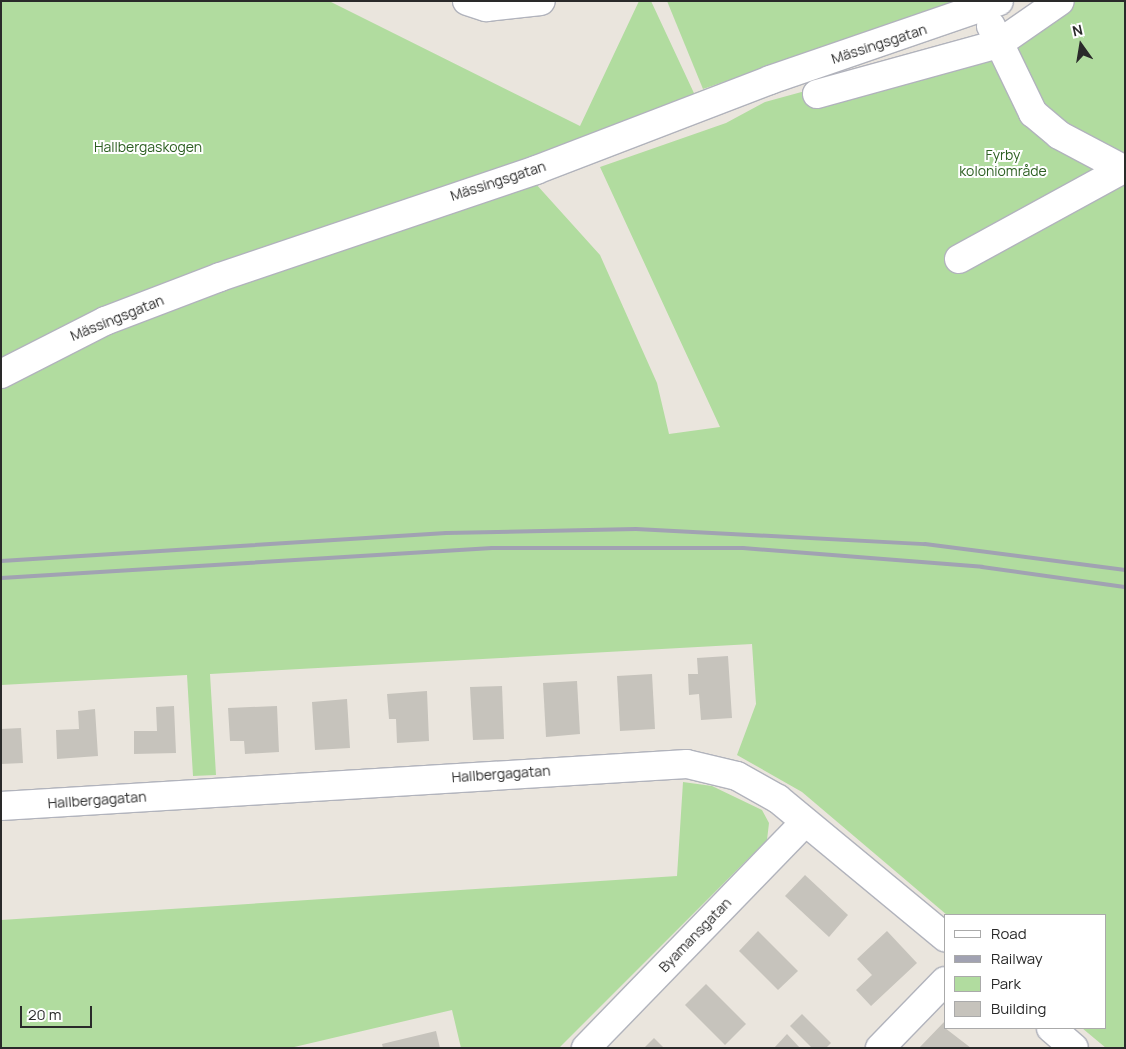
<!DOCTYPE html>
<html>
<head>
<meta charset="utf-8">
<style>
  body { margin:0 }
  #map { position:relative; width:1126px; height:1049px; overflow:hidden; background:#eae5dd; font-family:Manrope,sans-serif }
  div>[style] { position:absolute }
  [style*='--x'] { left:calc(var(--x)*1px); top:calc(var(--y)*1px); width:calc(var(--w)*1px); rotate:calc(var(--a)*1deg) }
  .green>* { inset:0; background:#b1dc9f }
  .building>* { inset:0; background:#c6c3bc }
  .roads { filter:drop-shadow(1px 0 #b1b3bc) drop-shadow(-1px 0 #b1b3bc) drop-shadow(0 1px #b1b3bc) drop-shadow(0 -1px #b1b3bc) }
  .minor>* { height:28px; margin:-14px; padding:0 14px; transform-origin:14px; border-radius:14px; background:#fff }
  .rail>* { height:4px; margin:-2px; padding:0 2px; transform-origin:2px; border-radius:2px; background:#a1a2b2 }
  span { translate:-50% -50%; white-space:nowrap; text-align:center; line-height:1.15; -webkit-text-stroke:4px #fff; paint-order:stroke }
  .street-label { font-size:14px; color:#2a2a2a }
  .park-label { font-size:14px; color:#2c5f21 }
  .frame { position:absolute; inset:0; border:2px solid #2a2a2a; pointer-events:none }
  .legend { position:absolute; left:944px; top:914px; width:162px; height:115px; box-sizing:border-box; background:#fff; border:1px solid #aaa; margin:0; padding:6px 9px; list-style:none; font-size:15px; color:#2a2a2a }
  .legend li { display:flex; align-items:center; gap:10px; height:25px }
  .legend b { width:25px; border:1px solid #aaa }
  .north { position:absolute; left:1056px; top:20px; width:50px; height:50px; -webkit-text-stroke:4px #fff; paint-order:stroke; rotate:347deg; font-size:14px; font-weight:700; line-height:20px; text-align:center; color:#2a2a2a }
  .north::after { content:''; display:block; margin:auto; width:18px; height:22px; background:#2a2a2a; clip-path:polygon(50% 0,100% 100%,50% 72%,0 100%) }
  .scale { position:absolute; left:20px; top:1006px; width:72px; height:22px; box-sizing:border-box; border:2px solid #2a2a2a; border-top:0; padding-left:6px; font-size:15px; line-height:18px; white-space:nowrap; color:#2a2a2a; -webkit-text-stroke:4px #fff; paint-order:stroke }
</style>
</head>
<body>
<div id="map">
  <div class="green">
    <div style="clip-path:polygon(1px 1px,329px 1px,580px 126px,639px 1px,651px 1px,700px 106px,526px 173px,600px 255px,657px 383px,669px 434px,720px 427px,600px 167px,726px 123px,765px 102px,995px 39px,1051px 1px,1125px 1px,1125px 1048px,1106px 1048px,1082px 1028px,1105px 1028px,1105px 915px,947px 915px,802px 792px,737px 755px,756px 704px,752px 644px,210px 674px,216px 775px,193px 776px,187px 675px,1px 685px)"></div>
    <div style="clip-path:polygon(667px 1px,963px 1px,703px 89px)"></div>
    <div style="clip-path:polygon(683px 782px,712px 786px,762px 810px,769px 823px,767px 840px,559px 1048px,461px 1048px,452px 1010px,290px 1048px,1px 1048px,1px 920px,677px 876px)"></div>
  </div>
  <div class="building">
    <div style="clip-path:polygon(728px 656px,732px 718px,701px 720px,699px 694px,689px 695px,688px 674px,698px 674px,697px 658px)"></div>
    <div style="clip-path:polygon(652px 674px,655px 729px,620px 731px,617px 676px)"></div>
    <div style="clip-path:polygon(577px 681px,580px 734px,546px 737px,543px 683px)"></div>
    <div style="clip-path:polygon(502px 686px,504px 739px,473px 740px,470px 687px)"></div>
    <div style="clip-path:polygon(427px 691px,429px 741px,397px 743px,396px 719px,389px 719px,387px 694px)"></div>
    <div style="clip-path:polygon(347px 699px,350px 748px,315px 750px,312px 702px)"></div>
    <div style="clip-path:polygon(174px 706px,176px 753px,134px 754px,134px 731px,157px 731px,156px 707px)"></div>
    <div style="clip-path:polygon(277px 706px,279px 752px,245px 754px,244px 741px,230px 741px,228px 708px)"></div>
    <div style="clip-path:polygon(95px 709px,98px 756px,57px 759px,56px 730px,79px 729px,78px 711px)"></div>
    <div style="clip-path:polygon(21px 728px,23px 763px,1px 764px,1px 729px)"></div>
    <div style="clip-path:polygon(805px 875px,848px 915px,829px 937px,785px 896px)"></div>
    <div style="clip-path:polygon(758px 931px,798px 971px,778px 990px,739px 951px)"></div>
    <div style="clip-path:polygon(887px 931px,917px 963px,871px 1006px,856px 990px,872px 975px,857px 959px)"></div>
    <div style="clip-path:polygon(706px 984px,746px 1024px,725px 1045px,685px 1005px)"></div>
    <div style="clip-path:polygon(802px 1014px,831px 1043px,826px 1048px,812px 1048px,790px 1026px)"></div>
    <div style="clip-path:polygon(945px 1021px,945px 1028px,971px 1048px,919px 1048px)"></div>
    <div style="clip-path:polygon(436px 1031px,440px 1048px,383px 1048px,382px 1044px)"></div>
    <div style="clip-path:polygon(787px 1034px,800px 1048px,774px 1048px)"></div>
    <div style="clip-path:polygon(654px 1038px,664px 1048px,644px 1048px)"></div>
  </div>
  <div class="roads">
    <div class="minor">
      <div style="--x:467;--y:1;--w:20;--a:18"></div>
      <div style="--x:486;--y:7;--w:55;--a:-6.2"></div>
      <div style="--x:991;--y:26;--w:97;--a:64.2"></div>
      <div style="--x:1033;--y:113;--w:34;--a:40"></div>
      <div style="--x:1059;--y:135;--w:75;--a:27.9"></div>
      <div style="--x:817;--y:94;--w:188;--a:-15.4"></div>
      <div style="--x:998;--y:44;--w:75;--a:-34.7"></div>
      <div style="--x:959;--y:259;--w:189;--a:-28.7"></div>
      <div style="--x:1;--y:374;--w:117;--a:-27"></div>
      <div style="--x:105;--y:321;--w:123;--a:-20.9"></div>
      <div style="--x:220;--y:277;--w:334;--a:-18.7"></div>
      <div style="--x:536;--y:170;--w:251;--a:-21"></div>
      <div style="--x:770;--y:80;--w:242;--a:-19"></div>
      <div style="--x:1;--y:806;--w:687;--a:-3.5"></div>
      <div style="--x:687;--y:764;--w:51;--a:13.5"></div>
      <div style="--x:737;--y:776;--w:47;--a:29.3"></div>
      <div style="--x:778;--y:799;--w:217;--a:39.6"></div>
      <div style="--x:1051;--y:1028;--w:30;--a:41"></div>
      <div style="--x:586;--y:1048;--w:313;--a:-45.9"></div>
      <div style="--x:880;--y:1048;--w:93;--a:-45.9"></div>
    </div>
  </div>
  <div class="rail">
    <div style="--x:1;--y:561;--w:446;--a:-3.6"></div>
    <div style="--x:446;--y:533;--w:190;--a:-1.2"></div>
    <div style="--x:636;--y:529;--w:289;--a:3"></div>
    <div style="--x:925;--y:544;--w:202;--a:7.4"></div>
    <div style="--x:1;--y:578;--w:492;--a:-3.5"></div>
    <div style="--x:492;--y:548;--w:251;--a:0"></div>
    <div style="--x:743;--y:548;--w:240;--a:4.5"></div>
    <div style="--x:982;--y:567;--w:144;--a:8"></div>
  </div>
  <div class="street-label">
    <span style="left:879px;top:44px;rotate:-18deg">Mässingsgatan</span>
    <span style="left:498px;top:181px;rotate:-18deg">Mässingsgatan</span>
    <span style="left:117px;top:318px;rotate:-22deg">Mässingsgatan</span>
    <span style="left:501px;top:774px;rotate:-4deg">Hallbergagatan</span>
    <span style="left:97px;top:800px;rotate:-4deg">Hallbergagatan</span>
    <span style="left:695px;top:935px;rotate:-46deg">Byamansgatan</span>
  </div>
  <div class="park-label">
    <span style="left:148px;top:147px">Hallbergaskogen</span>
    <span style="left:1003px;top:163px">Fyrby<br>koloniområde</span>
  </div>
  <div class="frame"></div>
  <ul class="legend">
  <li><b style="height:6px;background:#fff"></b>Road</li>
  <li><b style="height:6px;background:#a1a2b2"></b>Railway</li>
  <li><b style="height:14px;background:#b1dc9f"></b>Park</li>
  <li><b style="height:14px;background:#c6c3bc"></b>Building</li>
  </ul>
  <div class="north">N</div>
  <div class="scale">20 m</div>
</div>
</body>
</html>
